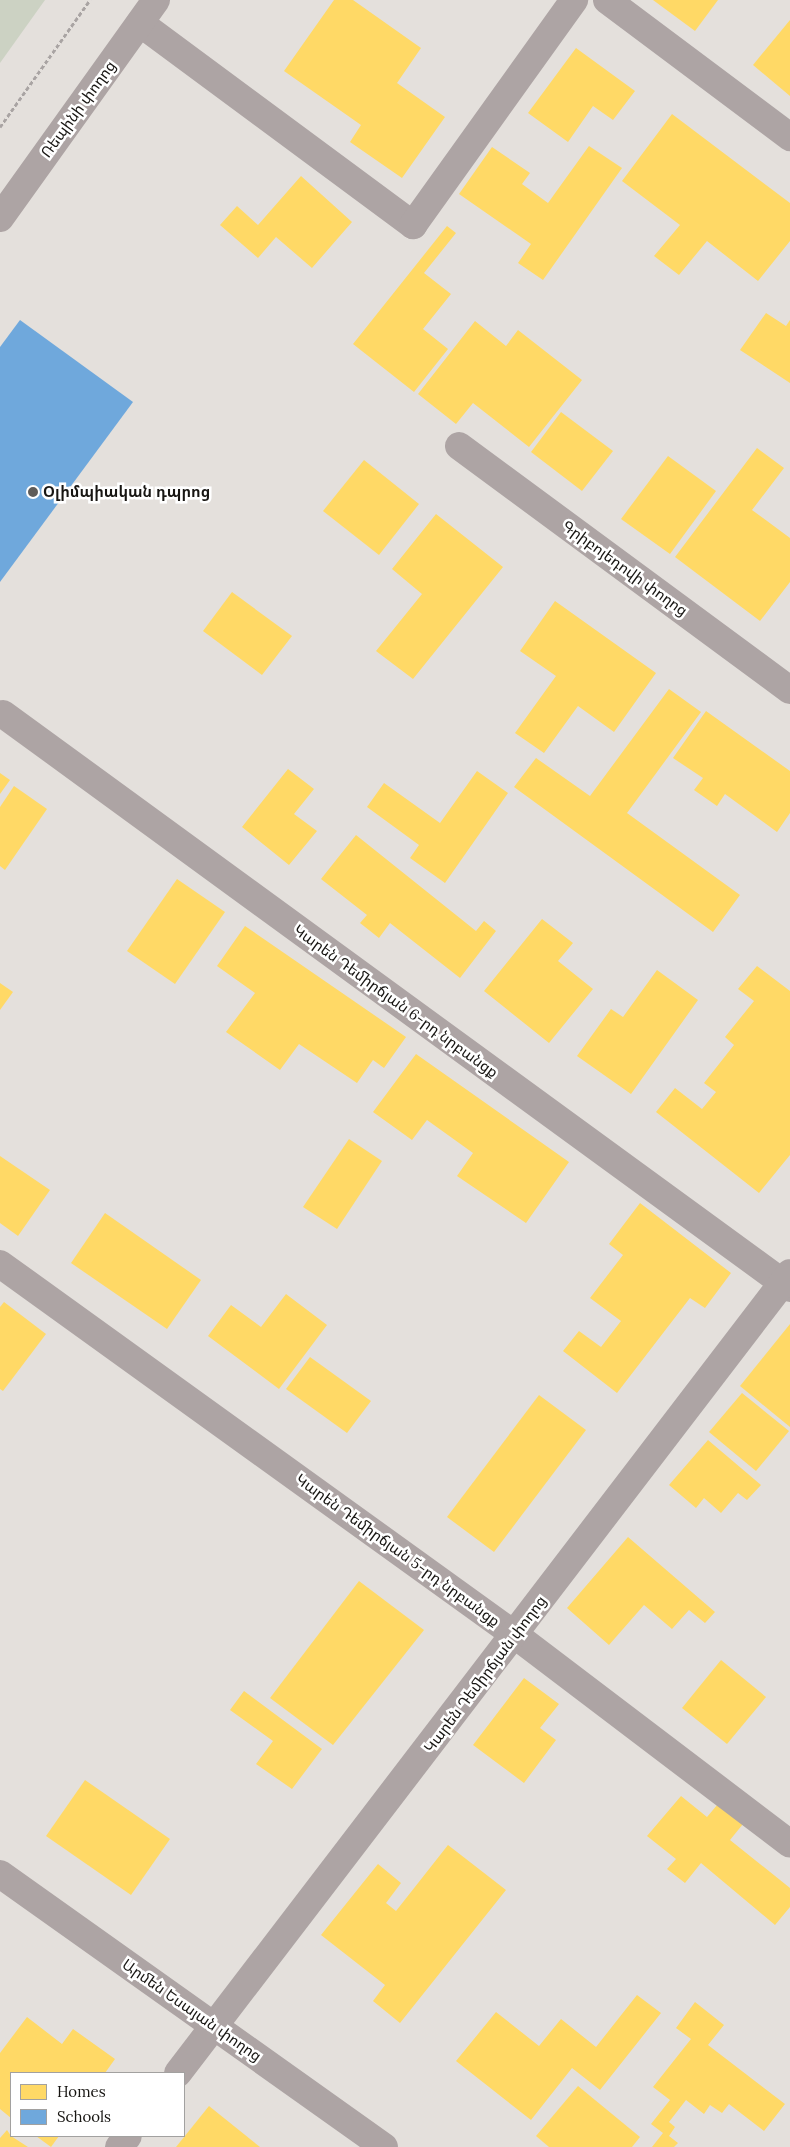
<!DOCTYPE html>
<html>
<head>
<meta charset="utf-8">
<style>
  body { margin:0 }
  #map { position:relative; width:790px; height:2147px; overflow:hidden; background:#e4e0dc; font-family:Lora,"Noto Sans Armenian",serif }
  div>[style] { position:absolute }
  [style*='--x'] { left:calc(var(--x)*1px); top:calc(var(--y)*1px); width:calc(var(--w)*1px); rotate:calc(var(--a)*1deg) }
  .green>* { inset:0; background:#ccd2c3 }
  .homes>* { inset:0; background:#ffd966 }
  .schools>* { inset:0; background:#6fa8dc }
  .path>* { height:3px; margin-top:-1.5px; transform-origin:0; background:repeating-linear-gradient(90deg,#a9a4a3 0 4px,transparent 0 6.5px) }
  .minor>* { height:28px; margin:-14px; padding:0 14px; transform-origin:14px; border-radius:14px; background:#ada4a4 }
  .dots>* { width:14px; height:14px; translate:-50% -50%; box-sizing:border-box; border:2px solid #fff; border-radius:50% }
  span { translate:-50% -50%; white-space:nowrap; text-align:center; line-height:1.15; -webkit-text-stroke:5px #fff; paint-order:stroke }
  .street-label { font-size:15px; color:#171512 }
  .poi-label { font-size:15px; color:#171512; font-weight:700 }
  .left { translate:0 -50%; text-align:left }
  .legend { position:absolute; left:10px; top:2072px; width:175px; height:65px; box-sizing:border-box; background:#fff; border:1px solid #a2a1a0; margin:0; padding:6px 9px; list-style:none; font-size:15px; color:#171512 }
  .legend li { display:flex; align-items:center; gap:10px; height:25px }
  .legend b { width:25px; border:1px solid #a2a1a0 }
</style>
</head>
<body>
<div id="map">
  <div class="green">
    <div style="clip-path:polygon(0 0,45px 0,0 63px)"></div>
  </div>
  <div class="homes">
    <div style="clip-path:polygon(334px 0,353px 0,421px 48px,397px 83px,445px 117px,402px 178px,350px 142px,361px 125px,284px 71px)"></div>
    <div style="clip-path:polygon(653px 0,718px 0,695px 31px)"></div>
    <div style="clip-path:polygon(790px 20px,790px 96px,753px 65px)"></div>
    <div style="clip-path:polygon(576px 48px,635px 91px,613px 120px,593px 106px,568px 142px,528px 113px)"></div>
    <div style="clip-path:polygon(672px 114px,790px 203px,790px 241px,758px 281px,707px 241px,679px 275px,654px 256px,680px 225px,622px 181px)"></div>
    <div style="clip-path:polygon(589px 146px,622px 168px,543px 280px,518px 263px,531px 244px,459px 194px,492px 147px,530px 173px,522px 184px,548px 203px)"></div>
    <div style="clip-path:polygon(301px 176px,352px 222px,312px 268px,276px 237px,258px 258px,220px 225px,237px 206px,258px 225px)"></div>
    <div style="clip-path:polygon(447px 226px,456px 233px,424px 273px,451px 294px,423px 329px,448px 349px,414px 392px,353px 344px)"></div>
    <div style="clip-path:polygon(766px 313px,786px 326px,790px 320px,790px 383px,740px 350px)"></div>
    <div style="clip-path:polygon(475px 321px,506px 346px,518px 330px,582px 380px,529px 447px,473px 403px,456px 424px,418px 394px)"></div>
    <div style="clip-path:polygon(561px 412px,613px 451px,582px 491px,531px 452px)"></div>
    <div style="clip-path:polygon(757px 448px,784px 468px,752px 510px,790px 538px,790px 582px,760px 621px,675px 557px)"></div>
    <div style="clip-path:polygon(668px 456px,716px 491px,670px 554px,621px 519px)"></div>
    <div style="clip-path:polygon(364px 460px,419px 504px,379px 555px,323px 511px)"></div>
    <div style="clip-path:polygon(436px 514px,503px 567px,413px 679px,376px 651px,422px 594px,392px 569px)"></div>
    <div style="clip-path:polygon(232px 592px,292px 636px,262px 675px,203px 631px)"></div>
    <div style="clip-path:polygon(555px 601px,656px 673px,614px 732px,578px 706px,544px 753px,515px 733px,556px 676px,520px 651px)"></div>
    <div style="clip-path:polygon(669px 689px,701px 712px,627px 813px,740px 895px,713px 932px,514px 787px,536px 758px,590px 796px)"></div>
    <div style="clip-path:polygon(706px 711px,790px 771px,790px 813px,777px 832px,725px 794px,717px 806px,694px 790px,703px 778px,673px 758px)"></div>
    <div style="clip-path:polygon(288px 769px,314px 789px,294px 814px,317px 831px,289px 865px,242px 827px)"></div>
    <div style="clip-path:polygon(477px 771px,508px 793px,445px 883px,410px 858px,419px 845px,367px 807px,384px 783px,440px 823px)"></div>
    <div style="clip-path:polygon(0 773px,10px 780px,0 794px)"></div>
    <div style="clip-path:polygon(14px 786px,47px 809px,5px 870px,0 866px,0 807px)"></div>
    <div style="clip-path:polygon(356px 835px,476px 931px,484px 921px,496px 931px,460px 978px,390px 923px,379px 938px,360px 923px,367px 915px,321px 879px)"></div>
    <div style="clip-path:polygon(177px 879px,225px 912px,175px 984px,127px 951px)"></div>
    <div style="clip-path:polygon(542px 919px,573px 943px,558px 961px,593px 989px,549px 1043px,484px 991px)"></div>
    <div style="clip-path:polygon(245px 926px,406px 1037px,384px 1068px,373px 1060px,357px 1083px,299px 1044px,280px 1070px,226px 1032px,255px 993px,217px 966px)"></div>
    <div style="clip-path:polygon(757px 966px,790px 991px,790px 1155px,759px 1193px,656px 1112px,675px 1088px,702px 1109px,716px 1092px,704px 1083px,734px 1045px,725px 1037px,754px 1001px,738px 989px)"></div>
    <div style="clip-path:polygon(657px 970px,698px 1000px,631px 1094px,577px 1056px,611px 1009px,623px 1017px)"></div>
    <div style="clip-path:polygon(0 983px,13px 992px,0 1010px)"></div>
    <div style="clip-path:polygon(416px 1054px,569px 1162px,526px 1223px,457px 1176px,473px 1153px,427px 1120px,412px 1140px,373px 1112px)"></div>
    <div style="clip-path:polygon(349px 1139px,382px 1161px,337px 1229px,303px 1207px)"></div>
    <div style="clip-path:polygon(0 1156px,50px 1190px,18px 1236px,0 1223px)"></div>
    <div style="clip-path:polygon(640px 1203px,731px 1273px,705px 1308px,690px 1298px,617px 1393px,563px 1351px,579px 1331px,601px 1347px,621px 1321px,590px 1298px,623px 1255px,609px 1244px)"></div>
    <div style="clip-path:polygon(105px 1213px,201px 1280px,167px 1329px,71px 1263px)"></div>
    <div style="clip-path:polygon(286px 1294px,327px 1325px,279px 1389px,208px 1336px,231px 1305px,261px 1327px)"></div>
    <div style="clip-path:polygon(4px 1302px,46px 1334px,3px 1391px,0 1389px,0 1307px)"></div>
    <div style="clip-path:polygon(790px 1324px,790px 1427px,740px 1386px)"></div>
    <div style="clip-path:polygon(310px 1357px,371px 1401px,347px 1433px,286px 1389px)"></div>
    <div style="clip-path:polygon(742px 1393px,789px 1431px,756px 1471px,709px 1432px)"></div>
    <div style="clip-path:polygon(539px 1395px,586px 1430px,494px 1552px,447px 1517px)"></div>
    <div style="clip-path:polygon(708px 1440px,761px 1485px,747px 1500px,738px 1493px,721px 1513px,704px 1498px,696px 1508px,669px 1485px)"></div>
    <div style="clip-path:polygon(628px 1537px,715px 1612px,705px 1623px,689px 1610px,672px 1629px,644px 1605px,609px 1645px,567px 1608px)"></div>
    <div style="clip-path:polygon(359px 1581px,424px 1630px,333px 1745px,270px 1698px)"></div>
    <div style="clip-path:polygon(721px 1660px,766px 1697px,727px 1744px,682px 1708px)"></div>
    <div style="clip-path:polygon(524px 1678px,559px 1704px,540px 1728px,556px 1740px,524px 1783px,473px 1745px)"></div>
    <div style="clip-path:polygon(244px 1691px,322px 1749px,292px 1789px,256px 1764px,273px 1741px,230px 1710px)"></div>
    <div style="clip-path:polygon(85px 1780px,170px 1839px,131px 1895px,46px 1836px)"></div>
    <div style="clip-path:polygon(681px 1796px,707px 1817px,718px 1804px,743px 1824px,730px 1840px,790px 1888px,790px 1907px,775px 1925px,701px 1863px,685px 1883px,667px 1869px,676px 1859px,647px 1836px)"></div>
    <div style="clip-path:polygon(448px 1845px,506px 1890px,400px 2023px,373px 2001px,385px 1985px,321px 1935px,378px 1864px,401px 1883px,386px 1903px,396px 1911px)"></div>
    <div style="clip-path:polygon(637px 1995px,661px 2013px,600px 2090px,572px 2068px,531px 2120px,456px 2061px,496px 2012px,539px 2046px,561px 2019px,596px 2047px)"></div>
    <div style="clip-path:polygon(695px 2002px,724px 2025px,708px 2045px,785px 2104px,764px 2131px,729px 2104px,722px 2113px,710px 2105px,704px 2114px,686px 2100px,669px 2122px,675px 2127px,669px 2136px,678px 2143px,674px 2147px,652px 2147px,663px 2133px,651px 2124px,670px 2100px,653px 2087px,691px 2039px,676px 2028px)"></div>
    <div style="clip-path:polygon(27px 2017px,62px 2044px,73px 2029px,115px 2059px,105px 2073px,11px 2073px,11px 2118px,0 2109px,0 2053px)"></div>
    <div style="clip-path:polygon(578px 2086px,640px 2137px,632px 2147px,549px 2147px,536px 2136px)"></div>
    <div style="clip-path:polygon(209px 2106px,260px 2147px,176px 2147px)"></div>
    <div style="clip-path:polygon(7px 2130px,11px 2136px,28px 2147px,0 2147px,0 2138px)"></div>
    <div style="clip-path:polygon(36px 2136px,59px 2136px,51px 2147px)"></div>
  </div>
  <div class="schools">
    <div style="clip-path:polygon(20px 320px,133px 402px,0 582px,0 347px)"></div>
  </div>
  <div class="path">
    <div style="--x:0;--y:127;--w:156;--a:-54.7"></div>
  </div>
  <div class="minor">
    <div style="--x:607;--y:0;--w:229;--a:36.8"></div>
    <div style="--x:140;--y:23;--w:340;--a:36.5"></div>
    <div style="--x:413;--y:225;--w:277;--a:-54.4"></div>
    <div style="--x:0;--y:218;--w:268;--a:-54.4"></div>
    <div style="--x:459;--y:446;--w:411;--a:36.4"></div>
    <div style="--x:3;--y:714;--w:974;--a:36.11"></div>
    <div style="--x:0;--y:1264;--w:635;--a:35.77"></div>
    <div style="--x:515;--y:1635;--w:345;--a:37.2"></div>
    <div style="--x:0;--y:1874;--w:471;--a:35.4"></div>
    <div style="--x:178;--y:2073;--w:1007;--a:-52.58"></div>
    <div style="--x:119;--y:2147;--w:14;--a:-51"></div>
  </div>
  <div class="dots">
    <div style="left:33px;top:492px;background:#5f5c59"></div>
  </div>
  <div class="street-label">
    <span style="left:78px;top:109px;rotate:-54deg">Ռեպինի փողոց</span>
    <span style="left:625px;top:568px;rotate:36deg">Գրիբոյեդովի փողոց</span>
    <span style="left:396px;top:1001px;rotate:36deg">Կարեն Դեմիրճյան 6-րդ նրբանցք</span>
    <span style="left:398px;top:1550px;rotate:36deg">Կարեն Դեմիրճյան 5-րդ նրբանցք</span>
    <span style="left:485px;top:1674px;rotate:-53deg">Կարեն Դեմիրճյան փողոց</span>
    <span style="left:192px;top:2010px;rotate:35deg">Արմեն Եսայան փողոց</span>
  </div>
  <div class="poi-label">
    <span class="left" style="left:43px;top:492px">Օլիմպիական դպրոց</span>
  </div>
  <ul class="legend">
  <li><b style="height:14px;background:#ffd966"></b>Homes</li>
  <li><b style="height:14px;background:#6fa8dc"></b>Schools</li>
  </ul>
</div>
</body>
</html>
